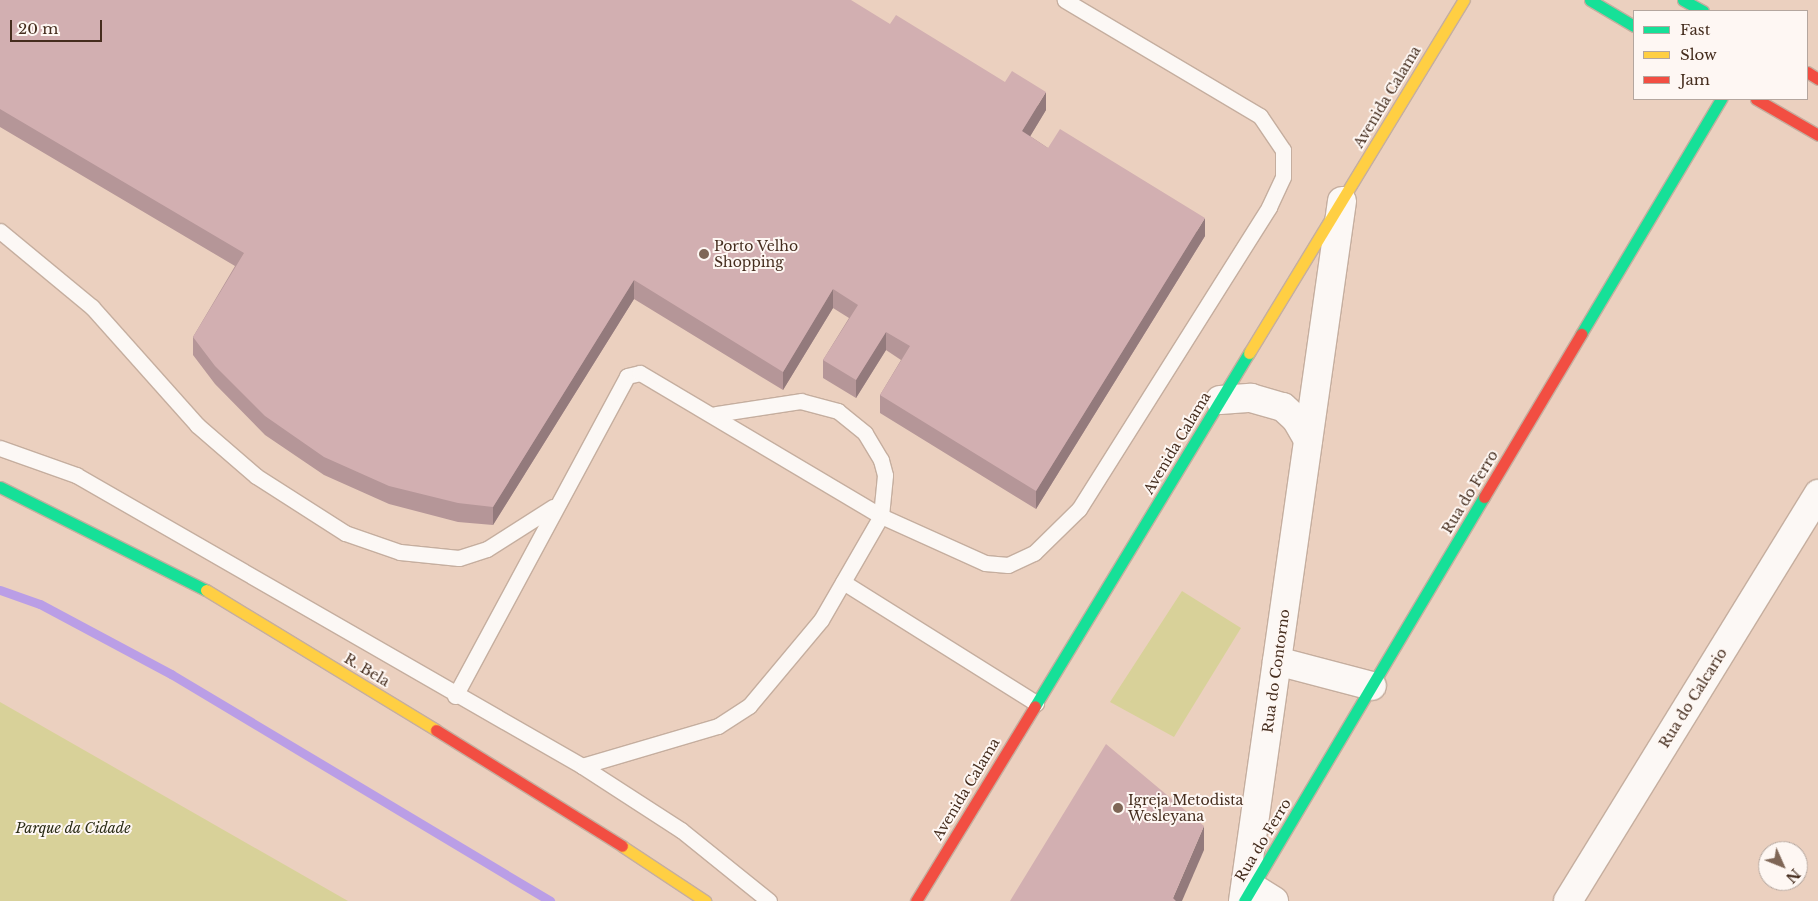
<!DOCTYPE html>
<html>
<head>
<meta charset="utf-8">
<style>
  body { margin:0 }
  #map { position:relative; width:1818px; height:901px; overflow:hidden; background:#ebd0bf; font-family:"Libre Baskerville",serif }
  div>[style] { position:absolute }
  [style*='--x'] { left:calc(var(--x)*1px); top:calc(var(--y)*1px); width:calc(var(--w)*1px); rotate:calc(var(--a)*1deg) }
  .green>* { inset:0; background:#d8d199 }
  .stream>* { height:9px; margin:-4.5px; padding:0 4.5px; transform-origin:4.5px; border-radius:4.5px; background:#ba9ee6 }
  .roads { filter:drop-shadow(1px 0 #c5ae9f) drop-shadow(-1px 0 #c5ae9f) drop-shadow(0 1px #c5ae9f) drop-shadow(0 -1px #c5ae9f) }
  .lane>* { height:15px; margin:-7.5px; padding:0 7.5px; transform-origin:7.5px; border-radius:7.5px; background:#fcf8f5 }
  .street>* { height:28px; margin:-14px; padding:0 14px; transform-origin:14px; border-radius:14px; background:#fcf8f5 }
  .fast>* { height:11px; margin:-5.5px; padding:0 5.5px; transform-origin:5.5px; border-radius:5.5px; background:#16e098 }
  .slow>* { height:11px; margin:-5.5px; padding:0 5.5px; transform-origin:5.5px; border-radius:5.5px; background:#ffcf43 }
  .jam>* { height:11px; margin:-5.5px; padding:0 5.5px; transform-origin:5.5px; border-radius:5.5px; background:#f24e42 }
  .wall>* { inset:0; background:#b59698 }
  .shaded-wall>* { inset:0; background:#937a7c }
  .building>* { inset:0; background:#d2afb1 }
  .dots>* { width:14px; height:14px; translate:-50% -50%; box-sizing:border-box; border:2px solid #fef7f3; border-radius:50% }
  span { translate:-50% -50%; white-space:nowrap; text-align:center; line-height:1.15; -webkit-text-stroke:4px #fef7f3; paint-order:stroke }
  .street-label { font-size:14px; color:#452d1e }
  .poi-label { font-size:14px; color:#452d1e }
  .left { translate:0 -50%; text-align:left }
  .park-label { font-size:14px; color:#2b2d17; font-style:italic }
  .legend { position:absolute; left:1633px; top:10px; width:175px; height:90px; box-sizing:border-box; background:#fef7f3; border:1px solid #b4a69e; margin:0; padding:6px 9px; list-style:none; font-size:15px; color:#452d1e }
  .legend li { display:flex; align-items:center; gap:10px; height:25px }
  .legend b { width:25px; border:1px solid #b4a69e }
  .north { position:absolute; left:1758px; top:841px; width:50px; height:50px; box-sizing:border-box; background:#fef7f3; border:1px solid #b4a69e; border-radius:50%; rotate:134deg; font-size:14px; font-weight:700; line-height:20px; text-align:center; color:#452d1e }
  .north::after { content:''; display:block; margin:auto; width:18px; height:22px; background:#7f6656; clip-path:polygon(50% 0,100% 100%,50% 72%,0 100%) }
  .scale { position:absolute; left:10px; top:20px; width:92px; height:22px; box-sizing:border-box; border:2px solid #452d1e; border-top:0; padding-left:6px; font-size:15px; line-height:18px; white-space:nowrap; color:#452d1e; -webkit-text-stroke:4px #fef7f3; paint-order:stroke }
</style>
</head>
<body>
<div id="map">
  <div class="green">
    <div style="clip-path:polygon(1182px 591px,1241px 628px,1174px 737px,1110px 702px)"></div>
    <div style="clip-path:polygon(0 702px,348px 901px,0 901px)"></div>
  </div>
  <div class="stream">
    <div style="--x:0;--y:590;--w:42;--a:19.3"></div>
    <div style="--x:40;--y:604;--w:149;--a:28.1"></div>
    <div style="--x:171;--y:674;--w:442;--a:30.9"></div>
  </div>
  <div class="roads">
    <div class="lane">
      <div style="--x:0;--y:231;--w:119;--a:39.6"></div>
      <div style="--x:92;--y:307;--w:158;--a:48.3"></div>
      <div style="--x:197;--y:425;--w:78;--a:40.8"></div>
      <div style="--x:256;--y:476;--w:106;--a:32.6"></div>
      <div style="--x:345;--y:533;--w:58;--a:19.1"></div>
      <div style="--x:400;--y:552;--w:59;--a:5.8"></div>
      <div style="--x:459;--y:558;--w:29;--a:-18"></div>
      <div style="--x:487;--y:549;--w:78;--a:-32.5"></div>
      <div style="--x:0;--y:448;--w:81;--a:19.6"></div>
      <div style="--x:76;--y:475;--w:584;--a:29.9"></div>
      <div style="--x:582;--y:766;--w:118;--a:32.9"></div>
      <div style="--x:681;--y:830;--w:113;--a:38.9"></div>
      <div style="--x:843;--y:582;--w:228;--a:32.1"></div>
      <div style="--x:455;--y:696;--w:363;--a:-61.7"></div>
      <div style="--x:627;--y:376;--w:13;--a:-13"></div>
      <div style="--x:640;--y:373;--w:280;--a:30.7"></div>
      <div style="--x:881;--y:516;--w:114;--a:24.3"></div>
      <div style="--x:985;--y:563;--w:23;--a:5"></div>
      <div style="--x:1008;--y:565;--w:29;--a:-25"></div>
      <div style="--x:1034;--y:553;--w:63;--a:-44.4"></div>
      <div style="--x:1079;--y:509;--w:357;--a:-57.8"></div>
      <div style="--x:1269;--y:207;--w:33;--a:-65"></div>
      <div style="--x:1283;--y:177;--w:27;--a:-90"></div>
      <div style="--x:1283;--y:150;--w:41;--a:-124.1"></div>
      <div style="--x:1260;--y:116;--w:227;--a:-149.3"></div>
      <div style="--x:582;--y:766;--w:142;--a:-16.4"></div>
      <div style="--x:718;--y:726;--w:37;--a:-33"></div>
      <div style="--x:749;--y:706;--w:112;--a:-50.1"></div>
      <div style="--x:821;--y:620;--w:120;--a:-60"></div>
      <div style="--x:881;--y:516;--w:41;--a:-84.4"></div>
      <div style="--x:885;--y:475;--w:16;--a:-105"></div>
      <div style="--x:881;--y:460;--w:31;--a:-121"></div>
      <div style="--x:865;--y:433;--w:35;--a:-141"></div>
      <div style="--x:838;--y:411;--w:38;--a:-165"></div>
      <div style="--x:801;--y:401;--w:86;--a:171.3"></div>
    </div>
    <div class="street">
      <div style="--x:1220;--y:400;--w:31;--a:-4"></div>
      <div style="--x:1251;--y:398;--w:33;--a:16"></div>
      <div style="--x:1283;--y:407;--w:18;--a:43"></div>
      <div style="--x:1296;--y:419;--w:24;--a:60"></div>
      <div style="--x:1277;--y:661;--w:98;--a:14.7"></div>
      <div style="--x:1252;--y:887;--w:26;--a:32"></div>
      <div style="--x:1243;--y:901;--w:707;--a:-81.95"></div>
      <div style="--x:1568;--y:901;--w:478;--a:-58.4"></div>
    </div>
    <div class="fast">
      <div style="--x:1590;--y:0;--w:51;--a:30.6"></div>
      <div style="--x:1683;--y:0;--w:23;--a:29"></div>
      <div style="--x:1581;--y:334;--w:274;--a:-59.2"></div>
      <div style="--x:0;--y:487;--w:230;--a:26.6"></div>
      <div style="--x:1035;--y:706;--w:413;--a:-58.8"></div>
      <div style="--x:1244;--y:901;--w:470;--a:-59.3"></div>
    </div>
    <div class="slow">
      <div style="--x:1249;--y:353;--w:413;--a:-58.7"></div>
      <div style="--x:206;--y:590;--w:269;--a:31.3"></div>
      <div style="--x:622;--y:846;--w:100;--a:33.5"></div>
    </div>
    <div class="jam">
      <div style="--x:1807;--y:72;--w:13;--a:32"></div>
      <div style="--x:1756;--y:99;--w:72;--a:30.1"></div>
      <div style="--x:1484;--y:497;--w:190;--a:-59.2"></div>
      <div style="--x:436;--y:730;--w:219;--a:31.9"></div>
      <div style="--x:916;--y:901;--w:228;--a:-58.6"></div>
    </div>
  </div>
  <div class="wall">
    <div style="clip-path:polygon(0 0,890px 24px,1046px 110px,1030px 136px,1048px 148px,1205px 236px,1036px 509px,880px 413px,880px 395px,901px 360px,886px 350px,856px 398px,823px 378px,823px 360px,849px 318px,833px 308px,783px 390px,634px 299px,493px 525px,458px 522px,389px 504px,324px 475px,265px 435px,215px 384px,193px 355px,193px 337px,235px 266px,0 127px)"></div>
  </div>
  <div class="shaded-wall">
    <div style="clip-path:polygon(1046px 92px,1046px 110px,1022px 150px,1022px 131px)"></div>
    <div style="clip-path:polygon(1205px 218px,1205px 236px,1036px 509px,1036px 491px)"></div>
    <div style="clip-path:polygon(634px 280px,634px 299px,493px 525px,493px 507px)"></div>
    <div style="clip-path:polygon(833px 289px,833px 308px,783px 390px,783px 372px)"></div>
    <div style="clip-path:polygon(886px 332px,886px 350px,856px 398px,856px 380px)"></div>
    <div style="clip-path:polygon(1204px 826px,1204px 850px,1182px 901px,1173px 901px,1173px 898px)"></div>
  </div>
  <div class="building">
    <div style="clip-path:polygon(0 0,851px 0,890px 24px,896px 15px,1005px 82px,1012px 71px,1046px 92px,1022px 131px,1048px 148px,1060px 129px,1205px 218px,1036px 491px,880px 395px,910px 346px,886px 332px,856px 380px,823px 360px,858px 305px,833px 289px,783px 372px,634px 280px,493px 507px,458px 503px,389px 486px,324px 457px,265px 416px,215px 366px,193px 337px,244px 253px,0 109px)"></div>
    <div style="clip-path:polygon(1106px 744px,1204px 826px,1173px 898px,1176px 901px,1010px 901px)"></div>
  </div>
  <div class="dots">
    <div style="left:704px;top:254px;background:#7f6656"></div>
    <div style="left:1118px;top:808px;background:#7f6656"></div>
  </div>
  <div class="street-label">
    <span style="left:1387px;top:97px;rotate:-59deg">Avenida Calama</span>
    <span style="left:1177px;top:443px;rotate:-59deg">Avenida Calama</span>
    <span style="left:1470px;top:492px;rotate:-59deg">Rua do Ferro</span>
    <span style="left:367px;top:670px;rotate:31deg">R. Bela</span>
    <span style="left:1276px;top:671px;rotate:-82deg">Rua do Contorno</span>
    <span style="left:1693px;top:698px;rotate:-58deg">Rua do Calcario</span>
    <span style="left:966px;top:789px;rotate:-59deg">Avenida Calama</span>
    <span style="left:1263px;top:840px;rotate:-59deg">Rua do Ferro</span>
  </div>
  <div class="poi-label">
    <span class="left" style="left:714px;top:254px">Porto Velho<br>Shopping</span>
    <span class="left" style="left:1128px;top:808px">Igreja Metodista<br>Wesleyana</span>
  </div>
  <div class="park-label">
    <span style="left:73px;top:828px">Parque da Cidade</span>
  </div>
  <ul class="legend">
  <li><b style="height:6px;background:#16e098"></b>Fast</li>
  <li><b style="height:6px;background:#ffcf43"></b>Slow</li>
  <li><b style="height:6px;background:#f24e42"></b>Jam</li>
  </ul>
  <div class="north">N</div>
  <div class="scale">20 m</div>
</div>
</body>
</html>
